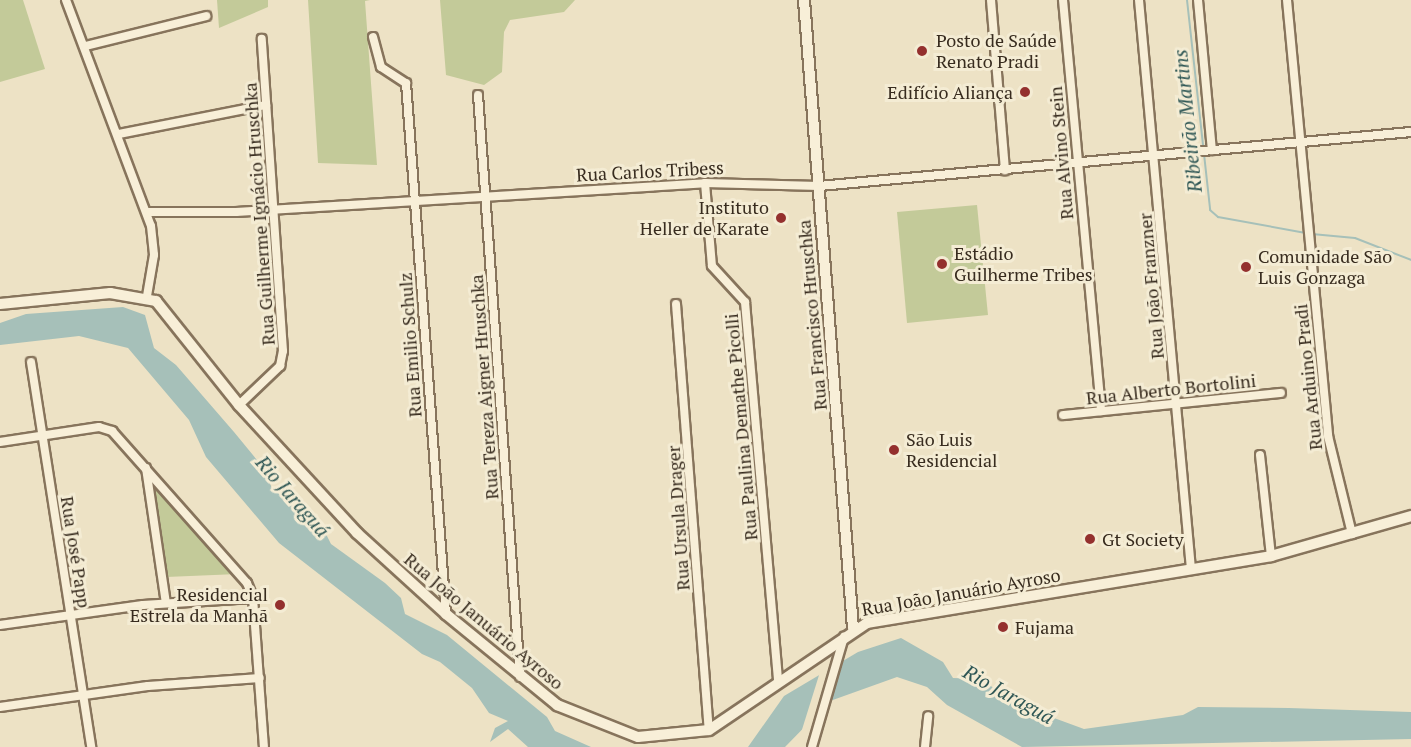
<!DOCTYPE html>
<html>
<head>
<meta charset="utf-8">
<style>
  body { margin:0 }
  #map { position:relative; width:1411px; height:747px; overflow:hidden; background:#ede2c5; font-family:"PT Serif",serif }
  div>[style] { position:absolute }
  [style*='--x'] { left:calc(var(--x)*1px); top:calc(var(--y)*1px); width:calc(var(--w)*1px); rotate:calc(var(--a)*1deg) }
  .green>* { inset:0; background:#c3ca99 }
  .water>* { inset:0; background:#a6c0b9 }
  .pier>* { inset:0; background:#ede2c5 }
  .stream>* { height:2px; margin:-1px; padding:0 1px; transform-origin:1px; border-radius:1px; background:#a6c0b9 }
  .roads { filter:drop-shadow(2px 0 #87745c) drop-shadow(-2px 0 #87745c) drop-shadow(0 2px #87745c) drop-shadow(0 -2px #87745c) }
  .minor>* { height:8px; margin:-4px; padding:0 4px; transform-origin:4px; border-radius:4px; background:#f8efd8 }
  .secondary>* { height:10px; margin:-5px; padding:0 5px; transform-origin:5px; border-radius:5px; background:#f8efd8 }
  .dots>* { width:16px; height:16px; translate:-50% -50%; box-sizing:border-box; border:3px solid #f4ecd4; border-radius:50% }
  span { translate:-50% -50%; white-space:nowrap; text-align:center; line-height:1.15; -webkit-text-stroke:6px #f4ecd4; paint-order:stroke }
  .poi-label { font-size:18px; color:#382c1f }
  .left { translate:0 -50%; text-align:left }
  .right { translate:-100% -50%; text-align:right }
  .street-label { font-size:18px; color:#382c1f }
  .water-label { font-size:20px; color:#2f5755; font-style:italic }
</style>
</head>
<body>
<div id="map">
  <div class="green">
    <div style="clip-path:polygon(0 0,23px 0,45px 69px,0 82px)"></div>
    <div style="clip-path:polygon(217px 0,268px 0,268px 7px,219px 28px)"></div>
    <div style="clip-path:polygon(308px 0,370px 0,365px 1px,377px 165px,318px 163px)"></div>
    <div style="clip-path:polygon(440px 0,575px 0,564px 12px,510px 20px,504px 32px,502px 72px,484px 85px,446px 75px)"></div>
    <div style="clip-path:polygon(977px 205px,988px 315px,907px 323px,897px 212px)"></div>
    <div style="clip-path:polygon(150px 475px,238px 574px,166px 577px)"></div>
  </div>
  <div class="water">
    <div style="clip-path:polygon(123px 307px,145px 315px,154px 348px,176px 365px,234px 432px,266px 471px,272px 489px,294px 504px,302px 522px,326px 534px,331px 544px,385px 583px,401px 598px,405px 614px,447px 635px,547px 717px,555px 731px,591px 747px,528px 747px,508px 729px,490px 742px,495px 728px,508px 721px,489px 713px,472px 688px,440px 662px,422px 654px,279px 543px,206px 457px,189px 420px,128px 348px,79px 336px,0 345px,0 323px,26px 314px)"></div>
    <div style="clip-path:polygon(901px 638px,943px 662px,953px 678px,981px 679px,1016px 704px,1084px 729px,1183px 715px,1198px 707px,1289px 708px,1411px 712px,1411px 739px,1022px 747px,947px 705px,927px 687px,897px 677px,830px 701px,785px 747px,748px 747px,784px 696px,858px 652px)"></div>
  </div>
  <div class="pier">
    <div style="clip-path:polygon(845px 656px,830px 705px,800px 736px,820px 672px)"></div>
  </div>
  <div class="stream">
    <div style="--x:1187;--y:0;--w:211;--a:83.7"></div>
    <div style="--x:1210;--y:210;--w:11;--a:41"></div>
    <div style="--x:1218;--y:217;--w:89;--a:10.3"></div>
    <div style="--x:1312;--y:234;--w:43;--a:5.3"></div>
    <div style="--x:1355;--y:238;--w:60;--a:21.4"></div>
  </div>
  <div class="roads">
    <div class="minor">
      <div style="--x:66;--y:0;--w:241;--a:69.4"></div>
      <div style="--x:151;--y:226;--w:29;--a:84"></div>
      <div style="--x:154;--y:255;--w:42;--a:99.7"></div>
      <div style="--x:991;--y:0;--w:171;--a:85.3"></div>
      <div style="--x:1063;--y:0;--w:413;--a:84.7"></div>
      <div style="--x:1139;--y:0;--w:571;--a:84.78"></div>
      <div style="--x:1198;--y:0;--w:151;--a:84.7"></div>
      <div style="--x:1287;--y:0;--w:438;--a:84.6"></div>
      <div style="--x:1328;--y:436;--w:101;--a:76.2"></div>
      <div style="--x:373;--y:37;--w:31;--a:75"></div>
      <div style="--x:381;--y:67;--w:30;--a:33"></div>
      <div style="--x:406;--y:83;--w:533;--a:85.69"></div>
      <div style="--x:86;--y:46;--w:124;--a:-14"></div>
      <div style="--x:478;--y:95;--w:583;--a:85.87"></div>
      <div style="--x:119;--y:134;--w:150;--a:-11.2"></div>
      <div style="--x:705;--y:183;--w:83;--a:85.2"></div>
      <div style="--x:712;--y:266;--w:49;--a:47.5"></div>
      <div style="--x:745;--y:302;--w:381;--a:85"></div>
      <div style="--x:147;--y:212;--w:89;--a:0"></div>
      <div style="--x:236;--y:212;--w:470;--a:-3.5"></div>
      <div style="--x:705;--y:183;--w:114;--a:1.5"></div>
      <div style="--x:819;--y:186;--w:594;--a:-5.21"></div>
      <div style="--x:676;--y:304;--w:427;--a:85.6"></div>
      <div style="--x:31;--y:362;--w:390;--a:81.1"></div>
      <div style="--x:239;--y:405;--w:57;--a:-43.6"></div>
      <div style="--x:280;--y:366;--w:15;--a:-79"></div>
      <div style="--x:283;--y:351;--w:313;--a:-93.9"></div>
      <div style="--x:1063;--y:415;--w:219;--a:-5.8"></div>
      <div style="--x:0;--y:442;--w:100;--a:-8.6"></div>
      <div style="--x:99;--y:427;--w:14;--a:17"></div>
      <div style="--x:112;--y:431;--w:203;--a:48.4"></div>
      <div style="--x:247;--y:583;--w:16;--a:68"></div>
      <div style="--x:253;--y:598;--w:149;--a:85.8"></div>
      <div style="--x:1260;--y:455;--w:102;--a:83.8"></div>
      <div style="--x:146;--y:468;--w:136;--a:81.6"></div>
      <div style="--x:0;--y:625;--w:144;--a:-8"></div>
      <div style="--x:143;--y:605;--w:110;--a:-3.6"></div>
      <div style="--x:0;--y:707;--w:149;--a:-8.1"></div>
      <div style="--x:148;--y:686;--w:112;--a:-4.1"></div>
      <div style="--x:812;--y:747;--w:115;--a:-73.8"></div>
      <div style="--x:925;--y:747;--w:31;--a:-84"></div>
    </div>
    <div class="secondary">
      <div style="--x:804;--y:0;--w:630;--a:85.54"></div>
      <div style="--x:0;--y:304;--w:111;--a:-5.7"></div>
      <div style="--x:110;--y:293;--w:47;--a:9.9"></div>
      <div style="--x:156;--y:301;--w:133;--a:51.4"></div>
      <div style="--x:239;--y:405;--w:174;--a:47.3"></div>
      <div style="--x:357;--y:533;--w:120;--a:42.3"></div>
      <div style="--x:446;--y:614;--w:144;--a:39.3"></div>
      <div style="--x:557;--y:705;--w:87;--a:21.6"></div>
      <div style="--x:638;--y:737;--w:71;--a:-5.6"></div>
      <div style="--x:709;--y:730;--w:191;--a:-34.1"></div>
      <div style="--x:867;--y:623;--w:410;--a:-9.4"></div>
      <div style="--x:1271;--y:556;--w:146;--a:-15.9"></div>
    </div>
  </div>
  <div class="dots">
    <div style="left:922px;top:51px;background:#94302e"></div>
    <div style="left:1025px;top:92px;background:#94302e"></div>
    <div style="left:781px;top:218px;background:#94302e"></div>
    <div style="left:942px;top:264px;background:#94302e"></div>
    <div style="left:1246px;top:267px;background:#94302e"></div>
    <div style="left:894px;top:450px;background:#94302e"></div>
    <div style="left:1090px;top:539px;background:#94302e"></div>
    <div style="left:280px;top:605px;background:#94302e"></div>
    <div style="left:1003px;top:627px;background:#94302e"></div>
  </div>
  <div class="poi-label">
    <span class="left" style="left:936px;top:51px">Posto de Saúde<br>Renato Pradi</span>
    <span class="right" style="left:1013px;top:92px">Edifício Aliança</span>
    <span class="right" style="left:769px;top:218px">Instituto<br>Heller de Karate</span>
    <span class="left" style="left:954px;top:264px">Estádio<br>Guilherme Tribes</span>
    <span class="left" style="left:1258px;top:267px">Comunidade São<br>Luis Gonzaga</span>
    <span class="left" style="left:906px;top:450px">São Luis<br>Residencial</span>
    <span class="left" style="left:1102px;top:539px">Gt Society</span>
    <span class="right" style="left:268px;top:605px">Residencial<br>Estrela da Manhã</span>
    <span class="left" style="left:1015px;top:627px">Fujama</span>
  </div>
  <div class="street-label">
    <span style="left:1061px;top:153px;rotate:-95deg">Rua Alvino Stein</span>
    <span style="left:650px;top:171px;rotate:-3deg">Rua Carlos Tribess</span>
    <span style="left:259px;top:214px;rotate:-94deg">Rua Guilherme Ignácio Hruschka</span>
    <span style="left:1151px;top:286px;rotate:-95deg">Rua João Franzner</span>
    <span style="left:812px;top:315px;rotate:-95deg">Rua Francisco Hruschka</span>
    <span style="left:410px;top:345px;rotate:-94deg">Rua Emilio Schulz</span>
    <span style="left:1308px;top:377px;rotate:-96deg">Rua Arduino Pradi</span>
    <span style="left:484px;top:387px;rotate:-94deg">Rua Tereza Aigner Hruschka</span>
    <span style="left:1171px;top:389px;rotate:-6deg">Rua Alberto Bortolini</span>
    <span style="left:741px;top:427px;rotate:-95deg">Rua Paulina Demathe Picolli</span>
    <span style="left:678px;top:518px;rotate:-94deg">Rua Ursula Drager</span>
    <span style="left:76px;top:552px;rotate:81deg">Rua José Papp</span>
    <span style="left:961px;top:592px;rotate:-10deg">Rua João Januário Ayroso</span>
    <span style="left:484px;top:621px;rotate:40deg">Rua João Januário Ayroso</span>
  </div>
  <div class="water-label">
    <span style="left:1187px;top:121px;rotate:-96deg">Ribeirão Martins</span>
    <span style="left:293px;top:496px;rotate:49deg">Rio Jaraguá</span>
    <span style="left:1009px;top:694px;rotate:29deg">Rio Jaraguá</span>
  </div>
</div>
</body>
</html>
